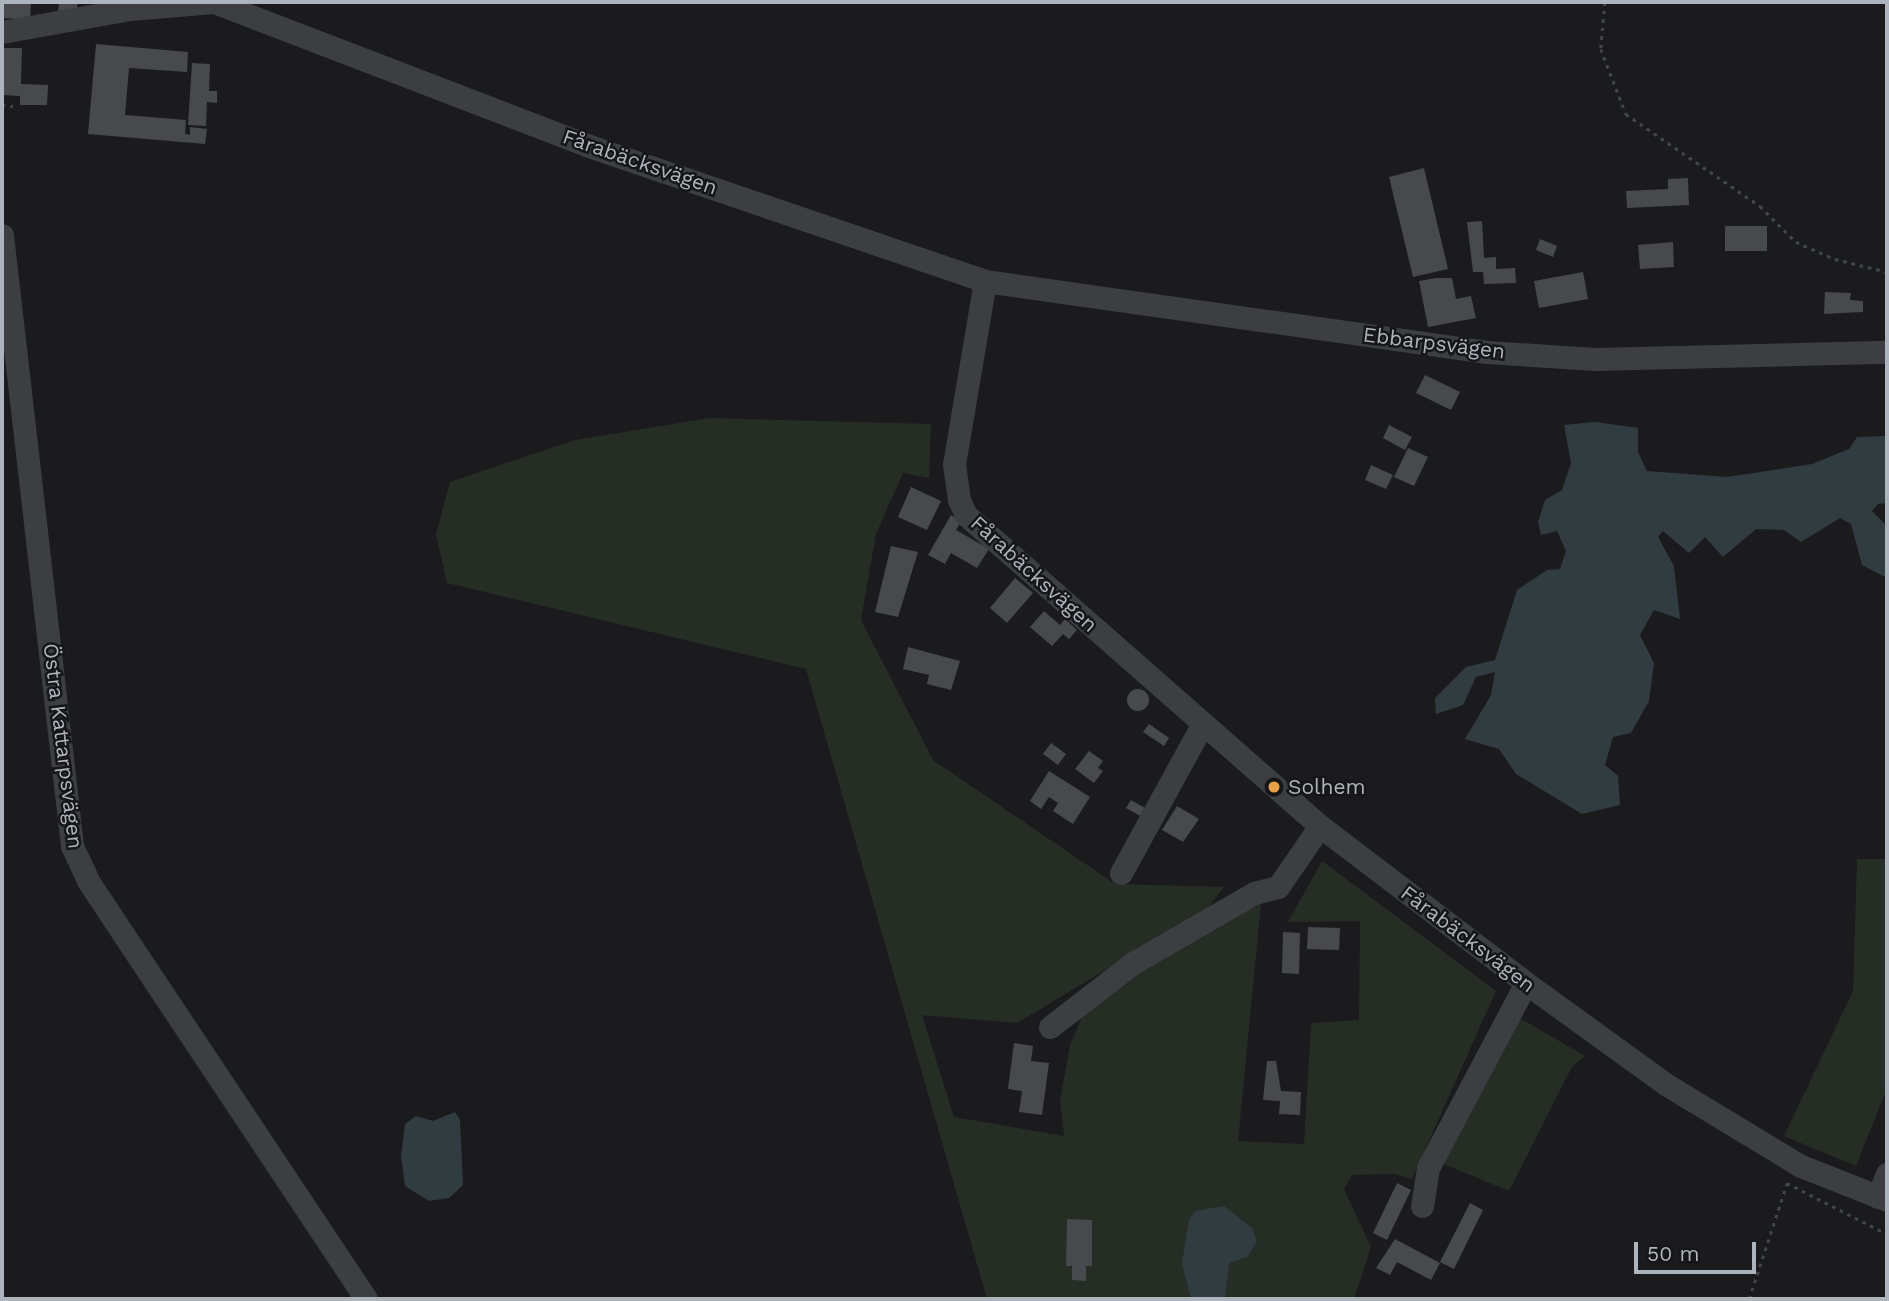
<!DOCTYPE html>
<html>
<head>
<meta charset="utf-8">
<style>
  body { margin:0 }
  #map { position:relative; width:1889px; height:1301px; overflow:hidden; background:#1b1b1d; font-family:"Work Sans",sans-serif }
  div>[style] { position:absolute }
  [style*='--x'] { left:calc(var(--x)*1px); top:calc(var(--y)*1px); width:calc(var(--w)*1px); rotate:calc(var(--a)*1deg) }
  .green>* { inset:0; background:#252d25 }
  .water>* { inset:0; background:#313c41 }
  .building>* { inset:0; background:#48494d }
  .round { border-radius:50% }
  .path>* { height:2.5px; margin-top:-1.25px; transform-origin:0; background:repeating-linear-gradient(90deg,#424549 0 3.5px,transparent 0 8.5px) }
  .minor>* { height:23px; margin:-11.5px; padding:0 11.5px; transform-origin:11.5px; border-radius:11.5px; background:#3c3e42 }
  .dots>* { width:19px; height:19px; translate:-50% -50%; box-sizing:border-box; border:4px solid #161618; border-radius:50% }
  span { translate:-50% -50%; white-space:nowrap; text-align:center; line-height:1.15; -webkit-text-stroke:5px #161618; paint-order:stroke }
  .street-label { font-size:21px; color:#aeb4bc }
  .poi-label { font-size:21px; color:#aeb4bc }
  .left { translate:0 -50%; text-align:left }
  .frame { position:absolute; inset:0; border:4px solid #aeb4bc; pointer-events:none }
  .scale { position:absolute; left:1634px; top:1242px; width:122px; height:32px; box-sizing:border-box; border:4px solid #aeb4bc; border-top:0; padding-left:9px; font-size:21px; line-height:24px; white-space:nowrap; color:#aeb4bc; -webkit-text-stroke:5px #161618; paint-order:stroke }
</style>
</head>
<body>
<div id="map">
  <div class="green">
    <div style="clip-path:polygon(710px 418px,931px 424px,929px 478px,903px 473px,876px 534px,861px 620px,933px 760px,1115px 884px,1224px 887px,1207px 909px,1017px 1023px,922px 1015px,954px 1117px,1064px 1136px,1060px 1101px,1070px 1045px,1090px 998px,1183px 941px,1261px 904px,1238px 1141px,1304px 1144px,1311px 1023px,1359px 1020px,1360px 921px,1288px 922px,1322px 861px,1496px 991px,1412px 1179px,1394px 1174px,1352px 1175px,1344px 1189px,1371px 1247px,1354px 1299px,987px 1299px,806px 669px,447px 583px,436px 534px,450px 482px,575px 440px)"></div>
    <div style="clip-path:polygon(1857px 859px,1887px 859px,1887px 1088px,1856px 1166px,1784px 1136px,1853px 991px)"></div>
    <div style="clip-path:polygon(1518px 1017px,1585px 1056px,1572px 1067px,1509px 1191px,1441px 1163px)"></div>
  </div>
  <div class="water">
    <div style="clip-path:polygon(1595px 422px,1638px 428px,1638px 452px,1647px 471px,1727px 477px,1812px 464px,1849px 449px,1857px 437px,1887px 436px,1887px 503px,1878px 504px,1872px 511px,1887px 526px,1887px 578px,1862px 565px,1851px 524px,1840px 518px,1801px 542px,1784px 530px,1756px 529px,1723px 557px,1705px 537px,1689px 553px,1663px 531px,1658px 537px,1674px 566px,1680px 619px,1654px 610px,1640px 635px,1654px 663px,1649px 701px,1631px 733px,1613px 737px,1605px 765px,1618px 776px,1620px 805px,1582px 814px,1516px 774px,1499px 749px,1465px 739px,1491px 695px,1495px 672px,1476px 677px,1463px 705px,1436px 714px,1435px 698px,1466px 667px,1495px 660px,1517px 590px,1547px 570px,1560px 569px,1566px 551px,1557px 531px,1541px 535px,1538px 522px,1545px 500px,1562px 490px,1571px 463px,1564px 425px)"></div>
    <div style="clip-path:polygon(455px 1112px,460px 1120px,463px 1185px,449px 1198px,429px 1201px,405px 1186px,401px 1156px,405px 1124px,416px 1116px,433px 1121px)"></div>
    <div style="clip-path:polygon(1224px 1206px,1252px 1228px,1257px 1242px,1247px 1257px,1229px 1263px,1225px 1299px,1191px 1299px,1182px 1263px,1189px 1220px,1195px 1211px)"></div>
  </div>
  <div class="building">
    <div style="clip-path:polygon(2px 2px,31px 2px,30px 20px,2px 18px)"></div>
    <div style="clip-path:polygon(59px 2px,78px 2px,76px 14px,58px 12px)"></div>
    <div style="clip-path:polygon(96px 44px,188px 52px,187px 72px,129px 68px,125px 115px,186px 120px,185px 134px,190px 135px,190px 127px,207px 129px,205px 144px,88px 134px)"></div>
    <div style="clip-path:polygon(4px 48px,22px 48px,21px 84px,48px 85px,47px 105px,20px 105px,20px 96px,3px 95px)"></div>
    <div style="clip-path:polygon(192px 63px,210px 64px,209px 91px,217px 91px,217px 103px,207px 102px,206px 126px,188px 125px)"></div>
    <div style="clip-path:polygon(1424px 168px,1448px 269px,1413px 277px,1389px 177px)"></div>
    <div style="clip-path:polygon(1688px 178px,1689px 205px,1627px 208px,1626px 191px,1668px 189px,1668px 179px)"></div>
    <div style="clip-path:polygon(1482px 221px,1484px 258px,1496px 257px,1496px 269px,1515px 268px,1516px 283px,1484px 284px,1483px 272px,1473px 272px,1467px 222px)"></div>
    <div style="clip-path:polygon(1725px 226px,1767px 226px,1767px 251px,1725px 251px)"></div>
    <div style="clip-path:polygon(1540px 239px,1557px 246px,1553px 257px,1536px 250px)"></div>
    <div style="clip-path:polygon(1673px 242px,1674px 267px,1640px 269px,1638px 245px)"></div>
    <div style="clip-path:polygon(1583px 272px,1588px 299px,1539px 308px,1534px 281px)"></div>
    <div style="clip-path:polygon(1436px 278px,1452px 278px,1456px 299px,1471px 296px,1476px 318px,1428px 327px,1419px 281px)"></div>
    <div style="clip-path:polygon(1825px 292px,1851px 293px,1850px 300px,1863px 301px,1863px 312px,1824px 314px)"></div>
    <div style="clip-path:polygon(1425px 375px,1460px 392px,1451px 410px,1416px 393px)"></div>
    <div style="clip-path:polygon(1389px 425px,1412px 437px,1405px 450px,1383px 438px)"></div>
    <div style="clip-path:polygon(1408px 448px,1428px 457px,1414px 486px,1394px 477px)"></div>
    <div style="clip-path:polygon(1371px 465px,1393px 475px,1386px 489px,1365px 480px)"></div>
    <div style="clip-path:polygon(911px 487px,941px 501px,927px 530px,898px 517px)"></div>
    <div style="clip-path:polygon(951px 515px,961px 521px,956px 530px,989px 549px,977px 568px,951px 553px,945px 564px,928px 555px)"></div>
    <div style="clip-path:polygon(891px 546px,918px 552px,898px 617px,875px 612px)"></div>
    <div style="clip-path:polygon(1015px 578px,1033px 593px,1007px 623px,990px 608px)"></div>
    <div style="clip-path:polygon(1044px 611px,1060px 625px,1065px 619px,1077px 630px,1069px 639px,1063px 634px,1052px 646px,1030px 627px)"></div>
    <div style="clip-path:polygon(908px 647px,960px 661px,951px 690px,927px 684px,929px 675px,903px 669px)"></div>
    <div class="round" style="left:1127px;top:689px;width:22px;height:22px"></div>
    <div style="clip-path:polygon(1149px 724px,1169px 738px,1164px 746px,1143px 732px)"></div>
    <div style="clip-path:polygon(1051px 743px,1066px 754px,1058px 765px,1043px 754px)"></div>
    <div style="clip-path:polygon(1089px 751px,1103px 761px,1098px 768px,1103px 771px,1094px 783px,1075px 769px)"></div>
    <div style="clip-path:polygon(1049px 771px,1090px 797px,1073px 824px,1053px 811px,1058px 803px,1049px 797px,1041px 809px,1030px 801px)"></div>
    <div style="clip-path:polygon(1131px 800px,1145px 808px,1140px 816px,1126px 808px)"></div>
    <div style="clip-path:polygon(1177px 806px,1199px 819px,1183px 842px,1162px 830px)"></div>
    <div style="clip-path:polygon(1308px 927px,1340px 928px,1339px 950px,1307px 949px)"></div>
    <div style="clip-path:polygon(1283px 932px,1300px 933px,1299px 974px,1282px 973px)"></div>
    <div style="clip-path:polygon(1014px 1043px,1033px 1046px,1031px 1061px,1049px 1063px,1042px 1115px,1019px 1112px,1022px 1091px,1008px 1089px)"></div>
    <div style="clip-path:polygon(1267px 1061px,1276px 1061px,1281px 1091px,1301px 1092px,1300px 1115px,1279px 1114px,1280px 1101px,1263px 1100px)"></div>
    <div style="clip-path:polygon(1397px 1183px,1411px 1190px,1387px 1240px,1373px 1233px)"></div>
    <div style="clip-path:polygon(1470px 1203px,1483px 1210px,1454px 1269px,1440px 1262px)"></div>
    <div style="clip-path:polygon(1067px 1219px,1092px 1220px,1092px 1266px,1086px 1266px,1086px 1281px,1072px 1280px,1072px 1266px,1066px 1266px)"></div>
    <div style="clip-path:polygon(1395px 1239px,1440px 1263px,1431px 1280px,1397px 1262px,1390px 1275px,1376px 1268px)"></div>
  </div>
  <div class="path">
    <div style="--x:1605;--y:2;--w:47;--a:94.9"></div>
    <div style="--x:1601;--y:49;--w:70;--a:69"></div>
    <div style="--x:1626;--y:114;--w:163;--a:34.5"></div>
    <div style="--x:1760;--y:206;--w:51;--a:45"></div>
    <div style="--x:1796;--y:242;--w:43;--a:23.6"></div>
    <div style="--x:1835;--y:259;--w:54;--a:14"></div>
    <div style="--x:2;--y:105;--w:11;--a:5"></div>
    <div style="--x:1749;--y:1299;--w:122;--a:-71.9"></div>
    <div style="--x:1787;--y:1183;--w:112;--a:27"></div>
  </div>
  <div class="minor">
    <div style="--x:214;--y:2;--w:399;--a:21"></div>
    <div style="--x:586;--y:145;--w:422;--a:18.8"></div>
    <div style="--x:985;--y:281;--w:507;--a:8.05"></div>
    <div style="--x:1487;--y:352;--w:108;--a:3.7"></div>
    <div style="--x:1595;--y:359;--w:292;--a:-1.4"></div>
    <div style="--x:2;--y:32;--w:130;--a:-10.2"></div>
    <div style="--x:130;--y:9;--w:84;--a:-4.8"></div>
    <div style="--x:2;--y:235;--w:615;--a:83.46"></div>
    <div style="--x:72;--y:846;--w:38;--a:65"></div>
    <div style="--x:88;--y:881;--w:502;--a:56.37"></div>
    <div style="--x:985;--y:281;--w:186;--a:99.6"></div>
    <div style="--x:954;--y:464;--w:36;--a:82"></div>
    <div style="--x:959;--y:500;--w:17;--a:65"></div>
    <div style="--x:966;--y:515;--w:471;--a:41.3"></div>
    <div style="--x:1320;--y:826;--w:259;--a:37.3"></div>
    <div style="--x:1526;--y:983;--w:174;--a:35.9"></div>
    <div style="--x:1667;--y:1085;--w:157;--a:31.2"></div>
    <div style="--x:1801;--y:1166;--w:92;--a:21.6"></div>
    <div style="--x:1121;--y:873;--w:169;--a:-61.3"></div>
    <div style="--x:1050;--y:1027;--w:105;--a:-37.6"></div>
    <div style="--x:1133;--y:963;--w:140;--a:-30"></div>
    <div style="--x:1254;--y:893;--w:25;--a:-14"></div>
    <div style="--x:1278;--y:887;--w:74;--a:-55.5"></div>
    <div style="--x:1878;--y:1197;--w:25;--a:-69"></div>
    <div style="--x:1422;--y:1206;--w:38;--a:-81"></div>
    <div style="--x:1428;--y:1168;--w:209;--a:-62.1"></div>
  </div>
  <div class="dots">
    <div style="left:1274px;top:787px;background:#e8a148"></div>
  </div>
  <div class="street-label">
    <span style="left:640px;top:162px;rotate:19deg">Fårabäcksvägen</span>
    <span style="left:1434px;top:343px;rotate:7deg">Ebbarpsvägen</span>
    <span style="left:1034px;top:574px;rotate:42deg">Fårabäcksvägen</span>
    <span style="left:63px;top:746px;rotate:83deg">Östra Kattarpsvägen</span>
    <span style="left:1468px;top:939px;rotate:37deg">Fårabäcksvägen</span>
  </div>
  <div class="poi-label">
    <span class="left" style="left:1288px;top:787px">Solhem</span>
  </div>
  <div class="frame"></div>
  <div class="scale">50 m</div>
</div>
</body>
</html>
